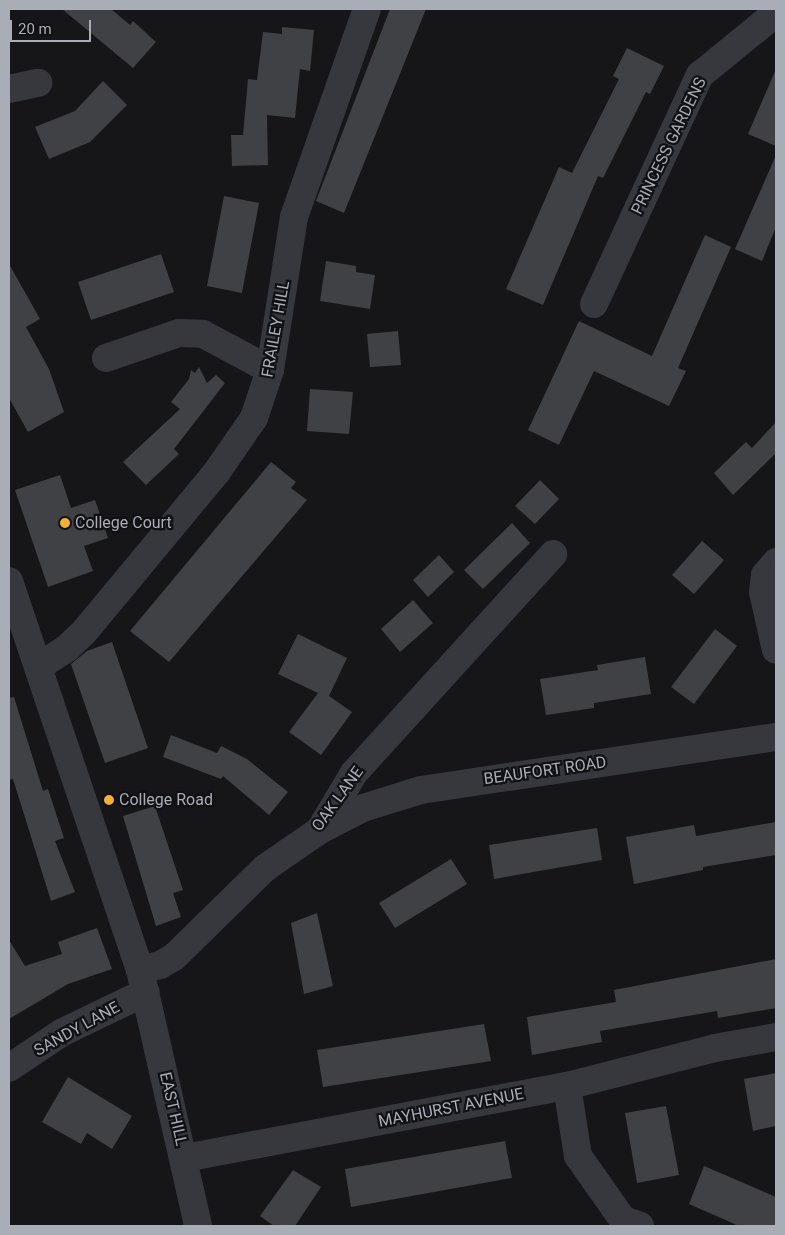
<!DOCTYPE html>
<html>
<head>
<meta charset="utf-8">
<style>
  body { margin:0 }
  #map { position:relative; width:785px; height:1235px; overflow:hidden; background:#161618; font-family:Roboto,sans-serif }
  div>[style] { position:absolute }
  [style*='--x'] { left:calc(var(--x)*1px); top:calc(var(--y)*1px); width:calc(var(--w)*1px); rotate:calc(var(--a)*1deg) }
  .building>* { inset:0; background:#404145 }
  .minor>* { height:28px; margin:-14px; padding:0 14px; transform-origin:14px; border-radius:14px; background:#37383d }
  .dots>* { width:14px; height:14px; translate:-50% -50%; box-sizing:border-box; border:2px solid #111113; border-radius:50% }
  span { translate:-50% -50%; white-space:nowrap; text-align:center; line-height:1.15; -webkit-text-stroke:4.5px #111113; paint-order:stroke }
  .street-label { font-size:16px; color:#a8adb8 }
  .poi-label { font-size:16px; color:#a8adb8 }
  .left { translate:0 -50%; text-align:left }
  .frame { position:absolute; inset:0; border:10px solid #a8adb8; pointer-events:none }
  .scale { position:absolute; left:10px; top:20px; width:81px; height:22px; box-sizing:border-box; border:2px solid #a8adb8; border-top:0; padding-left:6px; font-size:15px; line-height:18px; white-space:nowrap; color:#a8adb8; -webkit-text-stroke:4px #111113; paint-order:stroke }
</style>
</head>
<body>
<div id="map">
  <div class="building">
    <div style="clip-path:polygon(62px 9px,111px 9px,130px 25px,133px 21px,156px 42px,133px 68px)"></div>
    <div style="clip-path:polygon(390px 9px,426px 9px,344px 213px,316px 201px)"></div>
    <div style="clip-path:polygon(282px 27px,314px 30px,310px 71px,300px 69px,295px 118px,267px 115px,268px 165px,232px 166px,231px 135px,243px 135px,248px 79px,257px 80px,263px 32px,282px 34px)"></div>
    <div style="clip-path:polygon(627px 48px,664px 66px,650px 94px,646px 92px,603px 178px,598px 176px,543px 305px,506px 289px,559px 167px,572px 173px,619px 79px,613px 76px)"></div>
    <div style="clip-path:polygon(776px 69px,776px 146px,748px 134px)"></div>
    <div style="clip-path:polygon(103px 81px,127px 105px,90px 142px,49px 159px,35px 127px,75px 111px)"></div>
    <div style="clip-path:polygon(776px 155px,776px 227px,762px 261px,735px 249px)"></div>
    <div style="clip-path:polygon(224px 196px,259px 203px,242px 293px,207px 286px)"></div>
    <div style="clip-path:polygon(705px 235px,731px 247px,678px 368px,686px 371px,669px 406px,594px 371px,559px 445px,528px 430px,579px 321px,652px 356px)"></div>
    <div style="clip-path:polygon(161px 254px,174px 292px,91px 320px,78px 282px)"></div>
    <div style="clip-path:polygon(326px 261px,356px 266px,356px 272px,375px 275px,370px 309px,320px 301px)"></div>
    <div style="clip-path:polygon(9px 264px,40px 319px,26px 327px,49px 369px,64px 412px,28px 432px,9px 398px)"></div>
    <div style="clip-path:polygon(398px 331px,401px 365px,370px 367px,367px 334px)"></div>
    <div style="clip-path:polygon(199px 367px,207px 383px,216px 375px,225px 383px,174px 449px,179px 454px,146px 485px,123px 462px,180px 409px,171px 402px,189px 379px,191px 370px,195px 373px)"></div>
    <div style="clip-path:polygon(310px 389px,353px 392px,349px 434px,307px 431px)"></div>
    <div style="clip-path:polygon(776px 422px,776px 453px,733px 495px,714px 473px,746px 442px,752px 448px)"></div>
    <div style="clip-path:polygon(271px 462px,296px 482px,291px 488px,307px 500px,169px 662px,130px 631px)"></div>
    <div style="clip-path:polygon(60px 475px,71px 508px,95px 500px,108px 538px,84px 546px,93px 571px,48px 587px,15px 490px)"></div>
    <div style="clip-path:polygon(540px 480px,559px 499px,535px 524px,515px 506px)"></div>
    <div style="clip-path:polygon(512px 523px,530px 543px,483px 589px,464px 570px)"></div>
    <div style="clip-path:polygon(702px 541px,724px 560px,694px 594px,672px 575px)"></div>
    <div style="clip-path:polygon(439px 555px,454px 572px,428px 597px,413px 580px)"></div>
    <div style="clip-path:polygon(413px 600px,433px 623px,400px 652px,381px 629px)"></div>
    <div style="clip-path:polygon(715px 629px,737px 646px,694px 704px,671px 687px)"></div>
    <div style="clip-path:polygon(298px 634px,347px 658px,329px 696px,352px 712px,321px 755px,289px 732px,318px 693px,278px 674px)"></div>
    <div style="clip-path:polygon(112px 642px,148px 748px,105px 763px,71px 664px,87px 651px)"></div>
    <div style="clip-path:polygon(645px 657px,651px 694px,594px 703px,594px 708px,546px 715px,540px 679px,598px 670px,597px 665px)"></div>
    <div style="clip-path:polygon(14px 697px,43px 791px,48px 789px,64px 838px,55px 841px,75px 892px,51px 901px,13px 779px,9px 780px,9px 698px)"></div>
    <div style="clip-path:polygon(171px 735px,217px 753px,221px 746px,247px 759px,288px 792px,269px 815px,223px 776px,221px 779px,163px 757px)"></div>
    <div style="clip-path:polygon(155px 806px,183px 890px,173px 893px,181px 917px,156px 926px,123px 816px)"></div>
    <div style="clip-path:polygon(776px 822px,776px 855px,703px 867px,703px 870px,634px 884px,626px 837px,694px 825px,696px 836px)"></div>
    <div style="clip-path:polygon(597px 828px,602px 860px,494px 879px,489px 845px)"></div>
    <div style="clip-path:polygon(451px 859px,467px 884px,395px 928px,379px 903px)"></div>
    <div style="clip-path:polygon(317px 913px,333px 986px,304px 994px,291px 923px)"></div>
    <div style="clip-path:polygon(97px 928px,112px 969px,68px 984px,9px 1019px,9px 940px,25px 966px,62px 954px,58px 942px)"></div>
    <div style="clip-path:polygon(776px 959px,776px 1008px,718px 1018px,717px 1011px,600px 1031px,602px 1042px,532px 1055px,527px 1017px,616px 1002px,614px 990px)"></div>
    <div style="clip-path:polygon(484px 1024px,491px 1061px,323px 1087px,317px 1050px)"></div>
    <div style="clip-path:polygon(776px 1073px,776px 1126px,753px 1131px,744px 1079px)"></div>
    <div style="clip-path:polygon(68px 1077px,132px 1116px,112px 1149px,87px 1133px,81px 1144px,42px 1122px)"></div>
    <div style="clip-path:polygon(666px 1106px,679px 1175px,637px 1183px,625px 1113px)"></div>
    <div style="clip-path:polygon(505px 1141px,512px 1178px,351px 1207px,345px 1169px)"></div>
    <div style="clip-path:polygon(704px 1166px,776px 1197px,776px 1226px,739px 1226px,689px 1204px)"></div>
    <div style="clip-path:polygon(293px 1170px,321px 1187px,295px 1226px,274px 1226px,260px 1216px)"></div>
  </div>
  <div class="minor">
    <div style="--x:9;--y:89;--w:30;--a:-12"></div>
    <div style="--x:594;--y:304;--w:252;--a:-65.2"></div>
    <div style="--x:700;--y:75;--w:98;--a:-39.2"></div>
    <div style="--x:106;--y:358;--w:77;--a:-18.9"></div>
    <div style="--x:179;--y:333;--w:24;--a:2"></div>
    <div style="--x:203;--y:334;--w:76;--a:28.2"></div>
    <div style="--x:776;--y:562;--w:17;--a:130"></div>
    <div style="--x:765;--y:575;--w:17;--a:97"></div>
    <div style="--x:763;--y:592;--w:59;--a:77.4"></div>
    <div style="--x:9;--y:581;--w:410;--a:71.4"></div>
    <div style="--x:140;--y:970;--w:262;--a:77.2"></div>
    <div style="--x:38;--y:667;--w:35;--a:-33"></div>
    <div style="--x:67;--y:648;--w:23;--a:-43"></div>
    <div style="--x:84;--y:632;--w:207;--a:-50.3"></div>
    <div style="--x:216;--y:473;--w:67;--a:-55.4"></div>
    <div style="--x:254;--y:418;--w:51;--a:-71.6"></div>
    <div style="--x:270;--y:370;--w:155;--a:-81.1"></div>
    <div style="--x:294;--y:217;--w:220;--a:-70.7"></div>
    <div style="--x:320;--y:830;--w:48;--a:-27.1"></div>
    <div style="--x:363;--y:808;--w:61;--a:-17.2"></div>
    <div style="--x:421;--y:790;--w:359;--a:-8.5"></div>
    <div style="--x:140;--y:970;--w:21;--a:-14"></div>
    <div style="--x:160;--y:965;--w:16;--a:-30"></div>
    <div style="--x:174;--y:957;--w:127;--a:-44.4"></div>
    <div style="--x:265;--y:868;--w:67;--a:-34.6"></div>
    <div style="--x:320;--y:830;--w:66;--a:-59.2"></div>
    <div style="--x:354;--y:773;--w:296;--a:-47.7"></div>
    <div style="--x:9;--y:1068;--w:63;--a:-33.9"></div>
    <div style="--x:61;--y:1033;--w:94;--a:-25.8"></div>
    <div style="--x:567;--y:1086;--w:71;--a:81.1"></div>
    <div style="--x:578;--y:1156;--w:78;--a:54.9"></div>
    <div style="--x:623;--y:1220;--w:18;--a:19"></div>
    <div style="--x:185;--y:1158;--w:389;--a:-10.7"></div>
    <div style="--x:567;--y:1086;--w:153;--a:-14.4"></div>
    <div style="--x:715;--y:1048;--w:62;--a:-10.2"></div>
  </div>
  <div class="dots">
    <div style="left:65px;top:523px;background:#f2b134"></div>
    <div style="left:109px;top:800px;background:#f2b134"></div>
  </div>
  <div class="street-label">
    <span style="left:669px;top:146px;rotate:-64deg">PRINCESS GARDENS</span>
    <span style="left:276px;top:329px;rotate:-80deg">FRAILEY HILL</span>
    <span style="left:545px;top:771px;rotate:-8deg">BEAUFORT ROAD</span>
    <span style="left:338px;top:799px;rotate:-54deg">OAK LANE</span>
    <span style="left:77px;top:1029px;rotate:-29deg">SANDY LANE</span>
    <span style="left:451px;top:1108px;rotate:-11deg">MAYHURST AVENUE</span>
    <span style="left:173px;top:1109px;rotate:77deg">EAST HILL</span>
  </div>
  <div class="poi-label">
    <span class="left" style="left:75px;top:523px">College Court</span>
    <span class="left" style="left:119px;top:800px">College Road</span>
  </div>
  <div class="frame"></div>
  <div class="scale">20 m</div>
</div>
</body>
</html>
